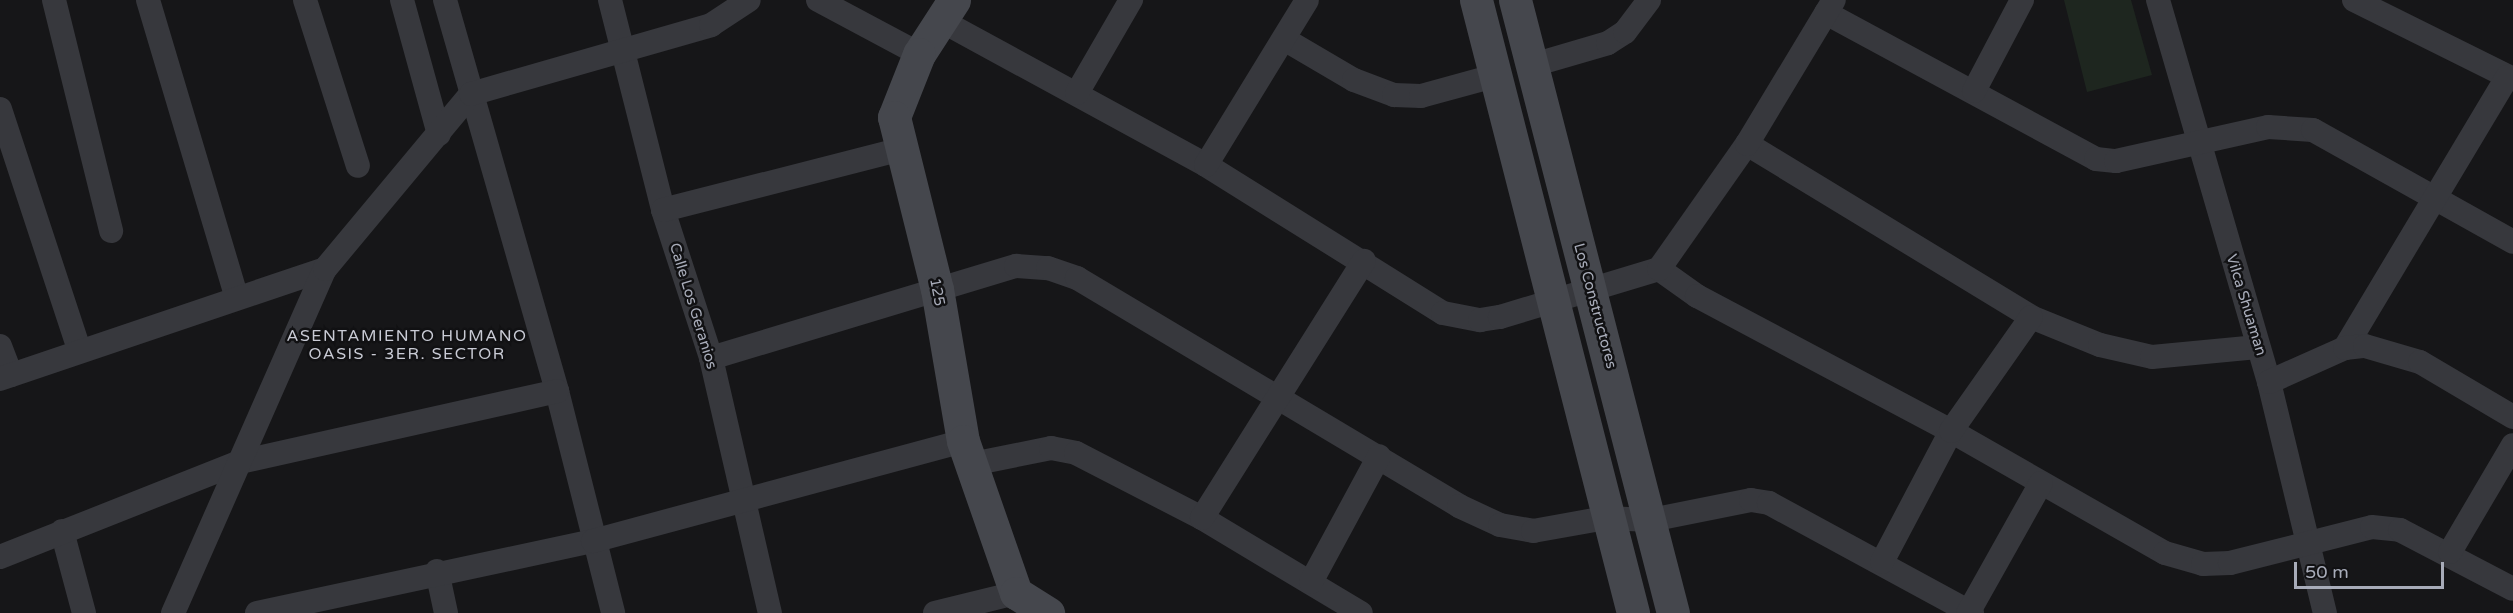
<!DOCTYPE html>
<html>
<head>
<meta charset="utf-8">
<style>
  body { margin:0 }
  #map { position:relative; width:2513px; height:613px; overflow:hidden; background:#161618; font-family:"Varela Round",sans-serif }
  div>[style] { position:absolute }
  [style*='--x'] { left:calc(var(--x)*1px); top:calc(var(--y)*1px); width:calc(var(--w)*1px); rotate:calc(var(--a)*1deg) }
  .green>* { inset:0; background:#1e261f }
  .street>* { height:24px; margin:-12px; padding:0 12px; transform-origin:12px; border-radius:12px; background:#37383d }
  .secondary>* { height:33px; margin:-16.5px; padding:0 16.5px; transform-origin:16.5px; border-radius:16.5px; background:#45474d }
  span { translate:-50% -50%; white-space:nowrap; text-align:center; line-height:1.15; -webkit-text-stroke:5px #111113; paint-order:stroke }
  .street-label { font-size:15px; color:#a8acb9 }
  .neighbourhood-label { font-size:16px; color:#c9cbd5; letter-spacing:1.5px }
  .scale { position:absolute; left:2294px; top:562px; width:150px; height:27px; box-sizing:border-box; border:3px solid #a8acb9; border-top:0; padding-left:8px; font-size:18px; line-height:21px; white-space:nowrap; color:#a8acb9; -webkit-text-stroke:4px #111113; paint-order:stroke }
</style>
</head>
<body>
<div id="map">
  <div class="green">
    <div style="clip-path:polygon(2064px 0,2131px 0,2152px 75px,2087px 92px)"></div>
  </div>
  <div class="street">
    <div style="--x:54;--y:0;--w:238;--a:76.1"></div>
    <div style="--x:148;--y:0;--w:309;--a:73.4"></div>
    <div style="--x:305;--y:0;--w:174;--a:72.3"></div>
    <div style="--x:402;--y:0;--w:139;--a:74.6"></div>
    <div style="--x:445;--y:0;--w:407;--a:74"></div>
    <div style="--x:557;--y:391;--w:229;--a:75.8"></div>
    <div style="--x:610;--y:0;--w:217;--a:75.8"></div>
    <div style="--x:663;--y:210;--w:156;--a:72"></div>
    <div style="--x:711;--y:358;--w:262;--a:77"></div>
    <div style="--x:818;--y:0;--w:115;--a:28.1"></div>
    <div style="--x:2158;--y:0;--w:398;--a:73.8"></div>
    <div style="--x:2269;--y:382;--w:238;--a:76.4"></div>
    <div style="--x:2354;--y:0;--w:178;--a:26.4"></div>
    <div style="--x:1826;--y:13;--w:307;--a:28.4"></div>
    <div style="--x:2096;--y:159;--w:20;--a:6"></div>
    <div style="--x:2116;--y:161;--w:156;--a:-12.6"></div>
    <div style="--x:2268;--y:127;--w:45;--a:3.8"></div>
    <div style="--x:2313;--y:130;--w:229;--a:29.2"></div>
    <div style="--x:940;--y:20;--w:303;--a:28.6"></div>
    <div style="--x:1206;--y:165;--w:279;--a:32"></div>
    <div style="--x:1443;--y:313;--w:38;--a:11"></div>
    <div style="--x:1480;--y:320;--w:20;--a:-9"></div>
    <div style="--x:1500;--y:317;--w:166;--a:-16.8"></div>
    <div style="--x:1659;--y:269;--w:47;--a:35.4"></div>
    <div style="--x:1697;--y:296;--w:288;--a:28"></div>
    <div style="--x:1951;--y:431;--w:246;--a:29.7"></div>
    <div style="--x:2165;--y:553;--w:40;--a:16"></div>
    <div style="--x:2203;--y:564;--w:27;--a:-2"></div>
    <div style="--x:2230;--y:563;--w:146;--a:-14.2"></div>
    <div style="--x:2372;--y:527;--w:28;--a:6"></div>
    <div style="--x:2400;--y:530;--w:127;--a:27.6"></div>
    <div style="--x:1284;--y:39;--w:81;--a:30.4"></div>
    <div style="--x:1354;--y:80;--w:43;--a:20.6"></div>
    <div style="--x:1394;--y:95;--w:27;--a:2"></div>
    <div style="--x:1421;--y:96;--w:80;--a:-15.3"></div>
    <div style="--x:1533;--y:65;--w:78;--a:-16.3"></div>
    <div style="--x:1608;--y:43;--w:20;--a:-33"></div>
    <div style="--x:1625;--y:32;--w:40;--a:-53"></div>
    <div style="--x:1974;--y:91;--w:103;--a:-62.2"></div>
    <div style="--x:1077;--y:93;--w:108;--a:-59.9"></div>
    <div style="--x:0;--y:109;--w:253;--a:71.8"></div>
    <div style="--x:1747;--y:144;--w:333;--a:31.3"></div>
    <div style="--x:2031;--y:317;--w:74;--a:22.1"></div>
    <div style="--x:2100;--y:345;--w:53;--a:13"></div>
    <div style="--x:2152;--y:357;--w:106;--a:-5.4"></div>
    <div style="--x:1206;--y:165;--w:193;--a:-58.5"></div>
    <div style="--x:663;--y:210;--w:248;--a:-14.3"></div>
    <div style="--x:1659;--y:269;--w:153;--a:-54.9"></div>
    <div style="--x:1747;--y:144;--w:168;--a:-58.9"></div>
    <div style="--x:0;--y:346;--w:31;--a:69"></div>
    <div style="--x:2345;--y:348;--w:316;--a:-59.1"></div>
    <div style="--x:711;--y:358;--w:319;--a:-16.8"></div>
    <div style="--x:1016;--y:266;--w:32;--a:4"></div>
    <div style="--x:1048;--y:268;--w:31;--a:19"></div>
    <div style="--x:1077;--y:278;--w:445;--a:30.8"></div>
    <div style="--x:1459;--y:506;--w:45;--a:24.9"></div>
    <div style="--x:1500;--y:525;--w:34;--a:10"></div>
    <div style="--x:1533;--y:531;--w:73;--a:-10.2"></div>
    <div style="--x:1605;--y:518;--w:46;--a:2.5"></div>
    <div style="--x:1651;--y:520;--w:102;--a:-11.3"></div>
    <div style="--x:1751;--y:500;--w:18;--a:9"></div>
    <div style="--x:1769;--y:503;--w:231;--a:28.5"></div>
    <div style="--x:0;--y:379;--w:343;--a:-18.7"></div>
    <div style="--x:2269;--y:382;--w:83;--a:-24.1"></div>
    <div style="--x:2345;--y:348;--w:20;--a:-6"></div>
    <div style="--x:2365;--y:346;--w:57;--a:16.2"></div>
    <div style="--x:2420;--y:362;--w:108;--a:30.6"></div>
    <div style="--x:972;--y:464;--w:81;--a:-11.4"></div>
    <div style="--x:1051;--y:448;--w:25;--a:11"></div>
    <div style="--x:1076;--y:453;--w:142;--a:27.3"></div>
    <div style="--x:1202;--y:518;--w:185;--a:30.9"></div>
    <div style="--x:1202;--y:518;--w:304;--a:-57.8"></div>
    <div style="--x:62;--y:531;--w:85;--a:75"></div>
    <div style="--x:2450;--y:552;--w:124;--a:-59.5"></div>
    <div style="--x:0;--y:557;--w:258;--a:-21.6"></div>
    <div style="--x:240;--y:462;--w:325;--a:-12.6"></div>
    <div style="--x:1882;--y:562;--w:148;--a:-62.2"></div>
    <div style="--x:1951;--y:431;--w:139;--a:-54.9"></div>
    <div style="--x:437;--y:571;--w:43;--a:77.9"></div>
    <div style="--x:1311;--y:582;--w:143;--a:-61.6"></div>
    <div style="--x:173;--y:613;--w:376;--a:-66.2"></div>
    <div style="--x:325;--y:269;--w:228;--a:-50.2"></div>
    <div style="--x:471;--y:94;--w:250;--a:-16"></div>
    <div style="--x:711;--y:25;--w:45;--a:-33.3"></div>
    <div style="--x:257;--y:613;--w:344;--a:-12.1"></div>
    <div style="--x:593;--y:541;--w:383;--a:-15.1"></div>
    <div style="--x:935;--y:613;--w:83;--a:-13.9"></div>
    <div style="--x:1968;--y:613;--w:149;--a:-60.7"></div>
  </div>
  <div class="secondary">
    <div style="--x:954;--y:0;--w:64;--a:122.9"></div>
    <div style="--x:919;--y:54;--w:68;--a:111.6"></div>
    <div style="--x:894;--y:117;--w:177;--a:76"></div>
    <div style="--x:937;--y:289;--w:154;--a:80.3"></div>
    <div style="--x:963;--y:441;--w:161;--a:70.8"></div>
    <div style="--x:1016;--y:593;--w:38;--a:32"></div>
    <div style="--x:1476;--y:0;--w:633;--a:75.63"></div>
    <div style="--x:1515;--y:0;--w:633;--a:75.55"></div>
  </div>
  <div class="street-label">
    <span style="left:937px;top:292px;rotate:79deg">125</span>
    <span style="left:2246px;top:305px;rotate:73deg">Vilca Shuaman</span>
    <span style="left:693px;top:306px;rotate:73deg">Calle Los Geranios</span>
    <span style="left:1595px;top:306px;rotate:75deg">Los Constructores</span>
  </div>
  <div class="neighbourhood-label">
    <span style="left:407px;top:345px">ASENTAMIENTO HUMANO<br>OASIS - 3ER. SECTOR</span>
  </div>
  <div class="scale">50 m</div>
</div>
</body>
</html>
